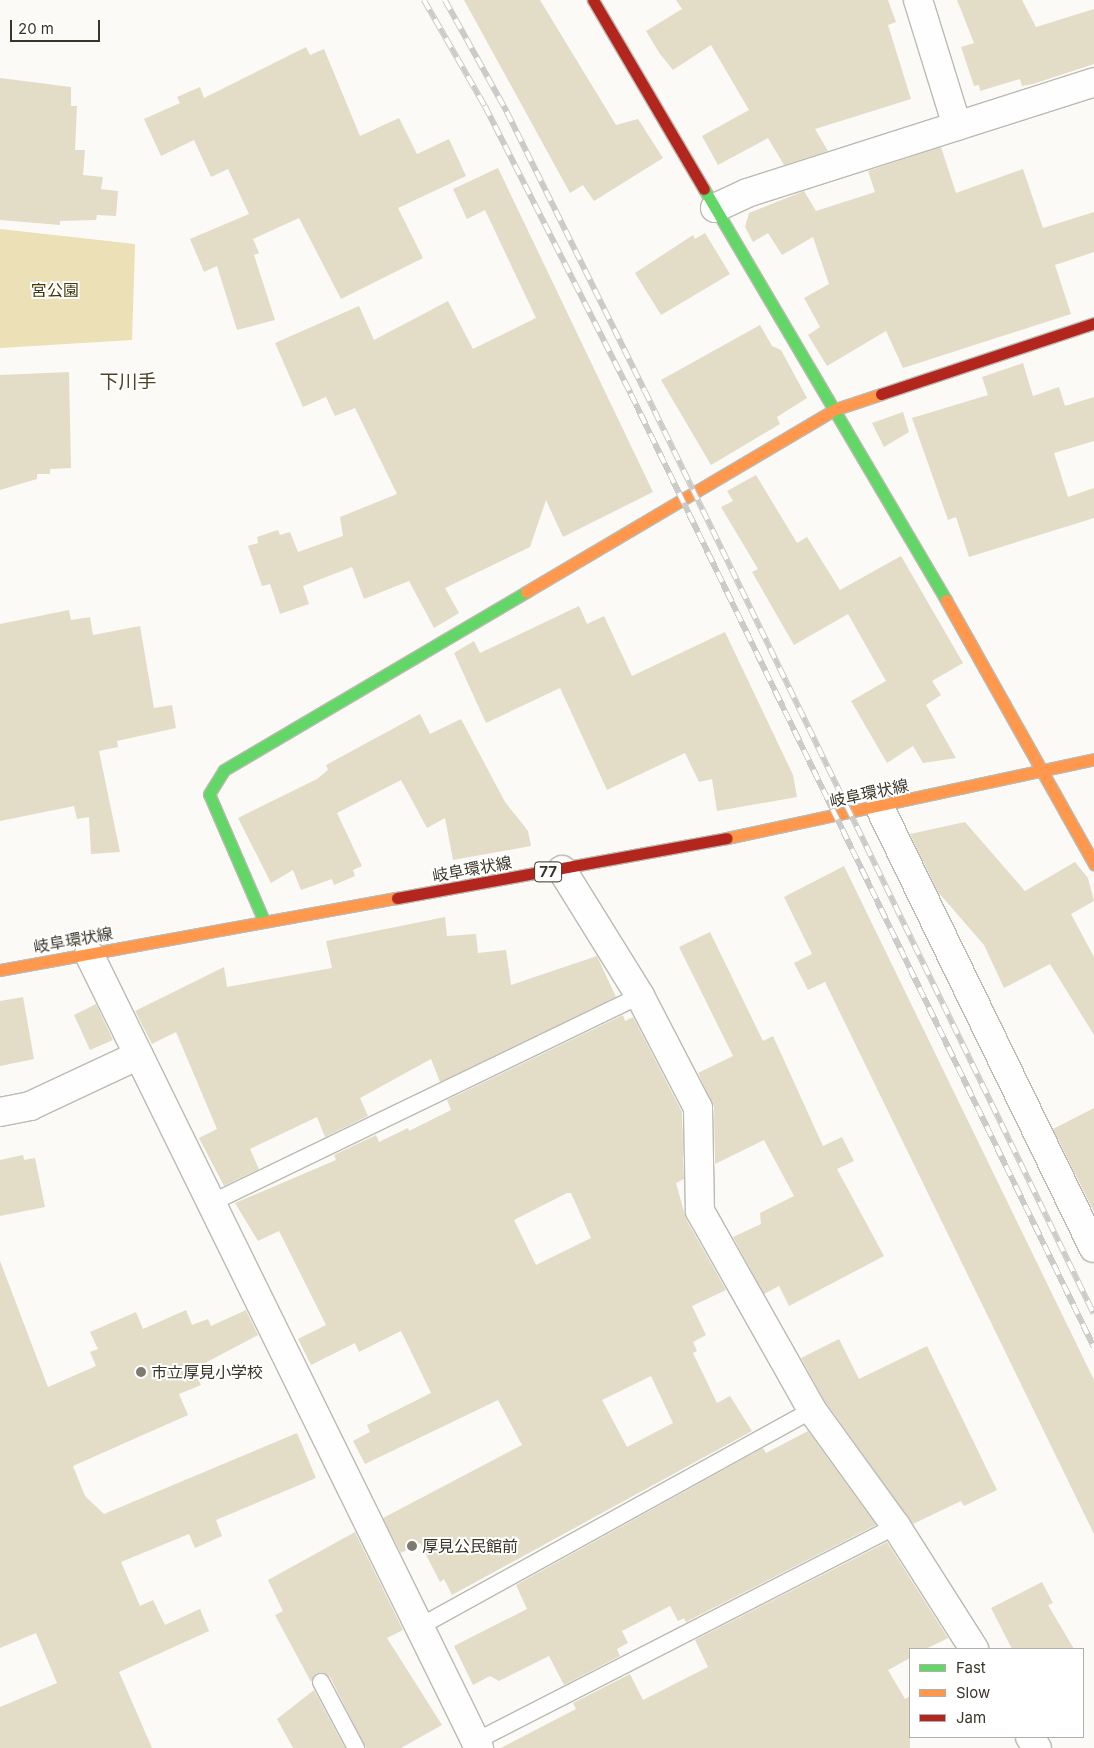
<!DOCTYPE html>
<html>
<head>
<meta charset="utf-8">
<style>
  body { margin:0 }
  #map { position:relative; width:1094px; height:1748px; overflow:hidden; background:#fbfaf6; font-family:Inter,"Noto Sans JP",sans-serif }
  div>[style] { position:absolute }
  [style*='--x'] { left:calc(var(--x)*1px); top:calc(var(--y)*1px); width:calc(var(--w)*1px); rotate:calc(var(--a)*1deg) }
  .green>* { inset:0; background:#ece0b7 }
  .building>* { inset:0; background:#e3dcc7 }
  .roads { filter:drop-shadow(1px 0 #bcbab1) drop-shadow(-1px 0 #bcbab1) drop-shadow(0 1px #bcbab1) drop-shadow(0 -1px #bcbab1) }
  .lane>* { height:16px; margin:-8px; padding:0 8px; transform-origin:8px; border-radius:8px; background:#fefefe }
  .street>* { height:28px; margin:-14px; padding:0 14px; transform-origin:14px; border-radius:14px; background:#fefefe }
  .fast>* { height:11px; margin:-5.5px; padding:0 5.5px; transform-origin:5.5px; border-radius:5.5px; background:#63d668 }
  .slow>* { height:11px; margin:-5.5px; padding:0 5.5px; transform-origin:5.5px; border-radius:5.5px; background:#ff974d }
  .jam>* { height:11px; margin:-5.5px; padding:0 5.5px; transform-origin:5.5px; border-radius:5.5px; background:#b3261e }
  .rail>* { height:5.5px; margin-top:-2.75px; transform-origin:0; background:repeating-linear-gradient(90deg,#fff 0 11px,#cbcbc9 0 22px); box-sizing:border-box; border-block:1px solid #cbcbc9 }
  .dots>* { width:14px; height:14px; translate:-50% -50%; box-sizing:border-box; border:2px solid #fff; border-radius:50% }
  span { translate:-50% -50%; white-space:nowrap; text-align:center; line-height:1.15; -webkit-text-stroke:4px #fff; paint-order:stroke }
  .shield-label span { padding:1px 4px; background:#fff; border:1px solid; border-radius:4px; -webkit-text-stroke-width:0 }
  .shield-label { font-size:15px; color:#393527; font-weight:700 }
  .park-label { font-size:16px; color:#44380a }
  .street-label { font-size:16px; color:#393527 }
  .poi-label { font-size:16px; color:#393527 }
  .left { translate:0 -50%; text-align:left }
  .quarter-label { font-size:19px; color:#4e4527 }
  .legend { position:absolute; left:909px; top:1648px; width:175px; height:90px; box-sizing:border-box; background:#fff; border:1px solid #b0aea9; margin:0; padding:6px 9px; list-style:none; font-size:15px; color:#393527 }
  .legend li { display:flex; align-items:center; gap:10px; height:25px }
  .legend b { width:25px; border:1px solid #b0aea9 }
  .scale { position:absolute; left:10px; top:20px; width:90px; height:22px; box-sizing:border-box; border:2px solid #393527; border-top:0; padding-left:6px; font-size:15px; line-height:18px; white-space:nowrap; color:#393527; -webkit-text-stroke:4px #fff; paint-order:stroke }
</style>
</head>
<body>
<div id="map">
  <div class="green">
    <div style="clip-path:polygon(0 229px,135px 244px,132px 340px,0 348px)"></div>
  </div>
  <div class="building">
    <div style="clip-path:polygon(464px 0,540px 0,616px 125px,638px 119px,663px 158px,594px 201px,583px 185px,570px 193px)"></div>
    <div style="clip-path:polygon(676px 0,888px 0,896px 22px,888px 25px,911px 99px,815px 129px,828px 151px,784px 165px,768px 138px,718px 165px,702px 136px,749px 110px,711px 45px,673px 70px,660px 54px,646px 31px,682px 9px)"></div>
    <div style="clip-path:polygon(957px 0,1022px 0,1036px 27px,1094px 9px,1094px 64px,1033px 84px,1022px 86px,1020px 79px,980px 91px,979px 85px,974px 86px,961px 47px,974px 43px)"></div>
    <div style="clip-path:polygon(306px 47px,310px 55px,324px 49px,360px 136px,399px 118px,417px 154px,449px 139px,466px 176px,398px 208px,423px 258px,341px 299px,299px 218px,253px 239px,259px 253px,254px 255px,275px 320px,237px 330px,217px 266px,204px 272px,190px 239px,249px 214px,228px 169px,211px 177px,194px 140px,161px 156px,144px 119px,180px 103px,177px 97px,200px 87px,204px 98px)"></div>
    <div style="clip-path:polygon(0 78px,71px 87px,71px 106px,77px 106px,75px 150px,85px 150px,83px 175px,103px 177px,101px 189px,118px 191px,116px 216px,97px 215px,96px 220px,60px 221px,60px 225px,0 220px)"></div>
    <div style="clip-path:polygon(941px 147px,956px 193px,1023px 169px,1043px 228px,1094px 212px,1094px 252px,1055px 265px,1071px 314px,903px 368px,886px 331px,827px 366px,808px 335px,820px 327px,804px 298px,829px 284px,813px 237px,782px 255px,768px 233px,753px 242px,745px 227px,749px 213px,804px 191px,816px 211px,875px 192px,868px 171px)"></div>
    <div style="clip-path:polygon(498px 168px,653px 492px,563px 537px,546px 500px,530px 547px,445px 588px,459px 613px,434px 628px,409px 581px,364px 599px,352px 567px,303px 586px,309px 604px,280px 614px,270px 584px,262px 586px,248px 546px,258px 543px,257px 537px,278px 530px,280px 535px,290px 532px,298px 552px,343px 536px,340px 517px,397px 494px,355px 408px,335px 416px,326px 397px,303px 407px,275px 343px,359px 306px,374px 340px,448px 301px,473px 349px,536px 318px,485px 210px,467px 219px,453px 189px)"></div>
    <div style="clip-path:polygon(705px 233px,730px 274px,661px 315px,635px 273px,693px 235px,695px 239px)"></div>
    <div style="clip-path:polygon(760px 325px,772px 346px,781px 350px,807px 398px,777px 417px,780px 424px,711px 465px,661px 380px)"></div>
    <div style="clip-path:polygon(1023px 363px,1033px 396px,1059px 387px,1065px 406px,1094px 397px,1094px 441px,1054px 453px,1068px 497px,1094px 488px,1094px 518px,969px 557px,956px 517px,948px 520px,912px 418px,988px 395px,982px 377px)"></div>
    <div style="clip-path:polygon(69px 372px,71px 468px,50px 469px,50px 474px,37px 474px,37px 479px,0 490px,0 375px)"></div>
    <div style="clip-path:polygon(903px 412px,909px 432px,884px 447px,872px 423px)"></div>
    <div style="clip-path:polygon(756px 475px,797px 543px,807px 537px,840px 590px,901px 556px,963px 663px,932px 681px,941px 695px,926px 705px,956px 758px,923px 763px,913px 746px,887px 763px,851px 701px,886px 681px,848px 614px,794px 645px,752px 572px,758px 569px,721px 507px,733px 501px,727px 491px)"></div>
    <div style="clip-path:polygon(579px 606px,587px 624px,604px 616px,632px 676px,725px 632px,793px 775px,797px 797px,717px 811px,712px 779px,699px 782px,685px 753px,607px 790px,560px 688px,486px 723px,454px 653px,474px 641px,480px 653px)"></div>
    <div style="clip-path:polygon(69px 610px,71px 620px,90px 617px,93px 635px,140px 626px,154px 708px,172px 705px,176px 728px,117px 741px,118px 747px,99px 751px,120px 852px,91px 854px,89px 817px,77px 819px,74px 806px,0 821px,0 624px)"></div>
    <div style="clip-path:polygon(420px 714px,430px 734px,461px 719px,505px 802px,528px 831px,531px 846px,453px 860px,445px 818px,427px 828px,401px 780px,337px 813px,362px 866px,353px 870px,355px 876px,334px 885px,332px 879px,301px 890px,293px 870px,271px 883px,238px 818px,317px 779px,328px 770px,326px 765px)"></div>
    <div style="clip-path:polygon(965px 822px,1025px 891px,1075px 862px,1088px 878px,1094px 901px,1071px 914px,1094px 957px,1094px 1035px,1050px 964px,1004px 988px,984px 945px,938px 892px,910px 834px)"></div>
    <div style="clip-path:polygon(844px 866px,1094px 1380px,1094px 1534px,825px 982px,808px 990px,794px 963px,812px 954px,784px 897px)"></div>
    <div style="clip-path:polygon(445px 917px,447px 936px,476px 934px,478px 953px,506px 950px,511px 985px,597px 956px,616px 997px,440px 1082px,431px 1059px,360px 1098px,368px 1116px,325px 1137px,317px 1117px,250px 1149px,259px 1169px,224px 1186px,199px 1138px,217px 1129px,176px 1032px,152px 1044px,135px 1011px,224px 967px,227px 987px,332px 968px,326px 941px)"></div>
    <div style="clip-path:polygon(710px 932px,763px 1041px,773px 1036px,823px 1146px,842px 1137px,854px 1161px,837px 1169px,884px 1256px,789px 1306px,779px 1286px,764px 1294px,733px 1237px,761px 1224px,760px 1213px,794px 1196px,764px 1140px,715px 1164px,714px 1107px,698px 1073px,733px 1056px,679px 947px)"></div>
    <div style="clip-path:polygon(23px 997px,34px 1059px,0 1066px,0 1001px)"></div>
    <div style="clip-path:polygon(96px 1004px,113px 1040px,90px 1050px,74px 1015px)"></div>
    <div style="clip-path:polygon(evenodd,623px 1015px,625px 1021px,633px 1017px,682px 1112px,684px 1179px,676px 1183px,686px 1219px,726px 1290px,692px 1306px,706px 1335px,693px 1342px,697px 1351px,693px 1353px,717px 1403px,730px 1396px,752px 1431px,452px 1595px,444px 1579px,440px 1582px,420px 1543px,401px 1553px,383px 1518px,522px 1445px,498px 1400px,365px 1464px,353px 1441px,370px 1432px,367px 1425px,431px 1393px,401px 1331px,359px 1352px,355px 1343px,311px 1365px,298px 1339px,326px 1325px,279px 1231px,258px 1241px,235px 1203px,336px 1160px,334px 1155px,376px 1135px,379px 1142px,408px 1128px,409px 1131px,451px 1110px,447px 1100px,623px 1015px,567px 1193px,571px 1193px,591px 1238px,536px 1265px,514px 1220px,567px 1193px,623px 1015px,651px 1376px,673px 1423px,627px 1447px,602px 1400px,651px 1376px)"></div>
    <div style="clip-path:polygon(1094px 1108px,1094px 1212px,1053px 1129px)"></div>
    <div style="clip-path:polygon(23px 1155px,24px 1160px,35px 1158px,45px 1207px,0 1216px,0 1160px)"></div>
    <div style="clip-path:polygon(0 1261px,48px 1387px,96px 1366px,90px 1352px,98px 1349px,90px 1332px,136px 1312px,143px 1329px,186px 1310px,192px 1325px,208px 1319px,211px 1326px,246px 1310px,258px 1335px,194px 1369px,201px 1385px,179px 1394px,188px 1415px,73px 1466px,85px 1496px,104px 1514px,297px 1433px,316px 1478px,216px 1520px,222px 1536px,195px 1548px,189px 1534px,121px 1562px,140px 1606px,153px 1600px,165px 1625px,200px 1609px,209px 1631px,119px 1672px,152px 1748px,0 1748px,0 1707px,57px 1683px,36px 1633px,0 1648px)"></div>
    <div style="clip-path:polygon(839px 1339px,859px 1379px,927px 1346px,997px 1490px,964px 1506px,961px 1501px,913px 1524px,824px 1400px,801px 1358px)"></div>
    <div style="clip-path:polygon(808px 1431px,876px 1525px,686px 1622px,684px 1618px,678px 1621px,670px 1606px,622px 1631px,628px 1643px,617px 1649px,620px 1656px,564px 1685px,549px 1656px,499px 1681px,490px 1676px,473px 1685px,454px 1646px,527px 1609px,516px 1585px,763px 1448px,766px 1453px)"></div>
    <div style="clip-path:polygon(355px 1532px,403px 1630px,387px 1638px,442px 1725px,401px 1748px,366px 1748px,330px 1677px,317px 1673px,311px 1682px,275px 1615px,283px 1611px,268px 1580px)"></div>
    <div style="clip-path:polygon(887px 1542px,948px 1638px,926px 1649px,910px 1649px,910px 1658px,888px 1670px,905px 1699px,910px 1696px,910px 1748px,501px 1748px,576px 1709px,573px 1703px,630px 1674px,643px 1700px,708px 1667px,695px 1640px)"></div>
    <div style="clip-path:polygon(1042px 1582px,1053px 1603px,1048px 1605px,1074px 1649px,1012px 1649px,991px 1608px)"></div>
    <div style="clip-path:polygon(314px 1690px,345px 1748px,293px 1748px,277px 1719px)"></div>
  </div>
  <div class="roads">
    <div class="lane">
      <div style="--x:211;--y:1203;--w:476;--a:-25.8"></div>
      <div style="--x:419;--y:1627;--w:449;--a:-28.9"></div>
      <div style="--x:321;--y:1682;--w:75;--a:62.1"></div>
      <div style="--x:476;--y:1741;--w:472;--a:-27.1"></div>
    </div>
    <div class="street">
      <div style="--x:918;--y:0;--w:132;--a:72.8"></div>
      <div style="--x:715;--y:208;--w:35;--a:-25"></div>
      <div style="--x:747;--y:193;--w:364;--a:-17.7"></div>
      <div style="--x:880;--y:808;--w:489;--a:64.1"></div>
      <div style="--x:562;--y:870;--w:148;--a:58.2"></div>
      <div style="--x:640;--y:996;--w:126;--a:62.6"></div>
      <div style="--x:698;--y:1108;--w:103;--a:88.9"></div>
      <div style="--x:700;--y:1211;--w:228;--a:60.6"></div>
      <div style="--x:812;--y:1410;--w:143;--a:54.1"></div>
      <div style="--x:896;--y:1526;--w:146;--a:57.6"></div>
      <div style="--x:89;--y:954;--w:885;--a:63.84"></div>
      <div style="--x:0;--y:1112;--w:31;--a:-11"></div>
      <div style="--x:30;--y:1106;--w:120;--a:-25.1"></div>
      <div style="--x:1030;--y:1737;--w:13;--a:58"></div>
    </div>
    <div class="fast">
      <div style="--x:704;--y:189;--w:477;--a:59.5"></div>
      <div style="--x:264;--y:921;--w:138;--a:-113.4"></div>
      <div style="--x:209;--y:794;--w:28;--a:-58"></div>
      <div style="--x:224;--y:770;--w:351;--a:-30.5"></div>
    </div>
    <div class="slow">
      <div style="--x:526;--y:592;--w:360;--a:-30.6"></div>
      <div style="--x:836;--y:409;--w:47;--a:-18.4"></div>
      <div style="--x:946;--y:600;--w:303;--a:60.7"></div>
      <div style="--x:727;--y:838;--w:375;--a:-12.1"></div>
      <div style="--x:0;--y:970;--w:403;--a:-10.3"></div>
    </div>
    <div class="jam">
      <div style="--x:593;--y:0;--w:219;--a:59.6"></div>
      <div style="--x:881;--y:394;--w:225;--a:-18.4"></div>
      <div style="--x:397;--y:898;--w:335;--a:-10.3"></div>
    </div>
  </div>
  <div class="rail">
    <div style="--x:424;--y:0;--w:122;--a:60.1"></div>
    <div style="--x:485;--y:106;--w:323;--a:63.1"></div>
    <div style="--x:631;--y:394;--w:1060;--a:64.09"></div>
    <div style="--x:445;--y:0;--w:128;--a:61"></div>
    <div style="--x:507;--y:112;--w:311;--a:63.7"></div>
    <div style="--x:645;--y:391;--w:1026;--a:64.06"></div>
  </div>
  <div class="dots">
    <div style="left:141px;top:1372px;background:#7d7a6f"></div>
    <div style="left:412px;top:1546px;background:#7d7a6f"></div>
  </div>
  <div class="shield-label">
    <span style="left:548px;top:872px">77</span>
  </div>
  <div class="park-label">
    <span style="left:55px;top:290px">宮公園</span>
  </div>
  <div class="street-label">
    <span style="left:869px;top:793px;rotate:-12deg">岐阜環状線</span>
    <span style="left:472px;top:869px;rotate:-10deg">岐阜環状線</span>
    <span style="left:73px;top:940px;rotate:-10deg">岐阜環状線</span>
  </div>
  <div class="poi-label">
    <span class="left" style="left:151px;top:1372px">市立厚見小学校</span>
    <span class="left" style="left:422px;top:1546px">厚見公民館前</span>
  </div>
  <div class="quarter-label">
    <span style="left:128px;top:382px">下川手</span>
  </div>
  <ul class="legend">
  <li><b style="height:6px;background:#63d668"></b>Fast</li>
  <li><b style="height:6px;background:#ff974d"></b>Slow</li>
  <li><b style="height:6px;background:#b3261e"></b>Jam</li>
  </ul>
  <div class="scale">20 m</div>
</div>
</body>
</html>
